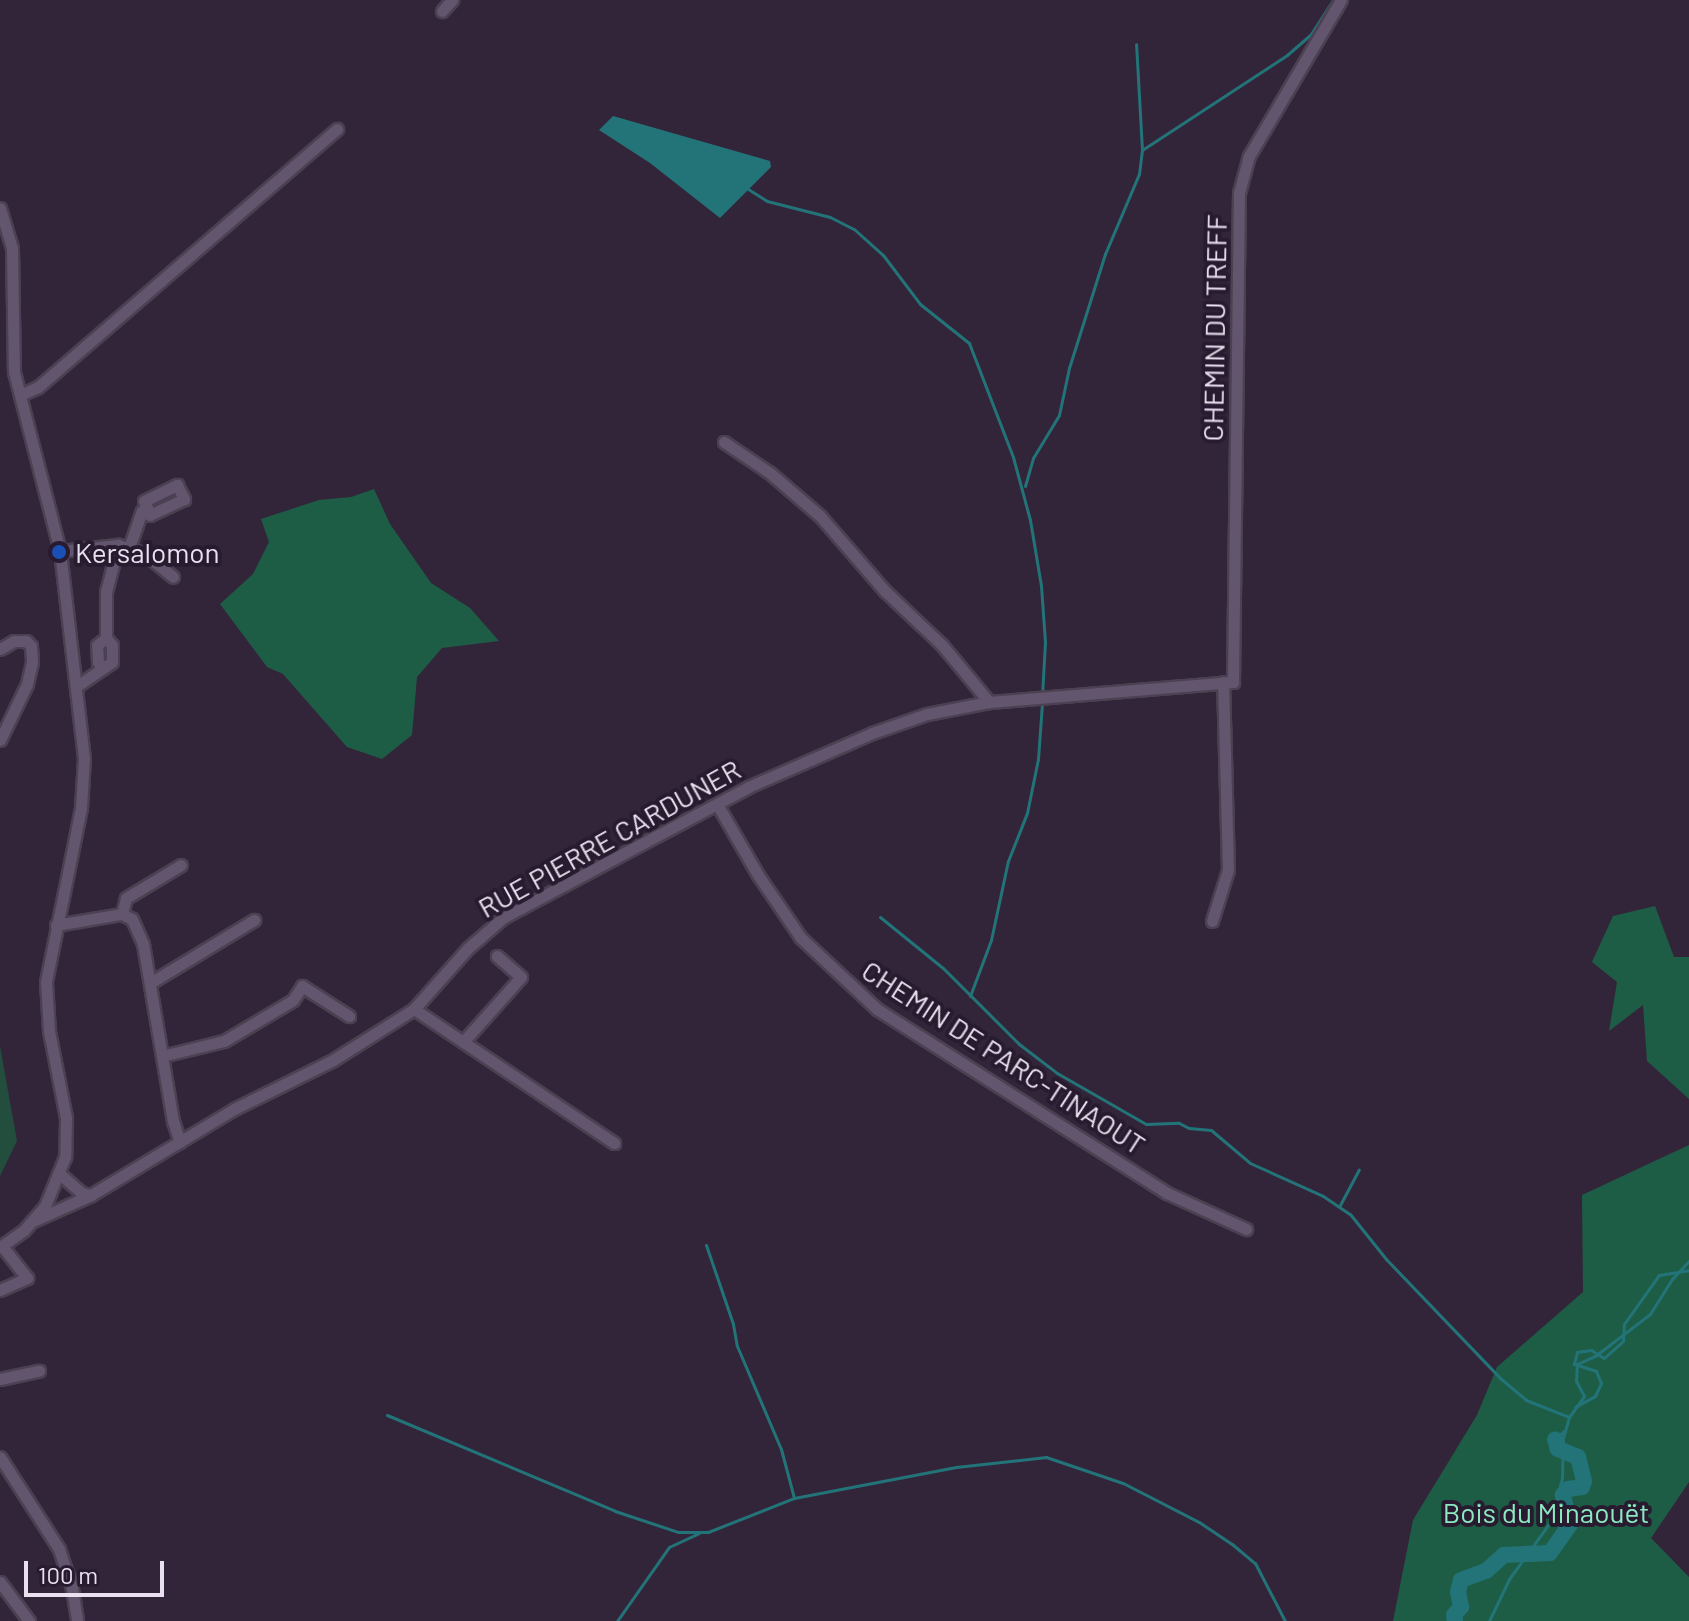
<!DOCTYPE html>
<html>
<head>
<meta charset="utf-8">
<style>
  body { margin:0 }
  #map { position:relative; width:1689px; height:1621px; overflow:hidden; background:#32253a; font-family:Barlow,sans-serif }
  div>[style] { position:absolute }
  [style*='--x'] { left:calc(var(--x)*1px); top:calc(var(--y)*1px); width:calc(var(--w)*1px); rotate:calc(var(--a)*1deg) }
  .green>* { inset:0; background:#234e3d }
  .forest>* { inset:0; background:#1e5d45 }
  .water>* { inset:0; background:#237479 }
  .stream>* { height:3px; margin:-1.5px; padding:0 1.5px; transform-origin:1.5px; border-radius:1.5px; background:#237479 }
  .river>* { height:16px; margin:-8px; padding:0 8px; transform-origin:8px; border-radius:8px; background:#237479 }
  .roads { filter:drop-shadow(2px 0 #4b4152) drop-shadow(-2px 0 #4b4152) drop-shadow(0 2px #4b4152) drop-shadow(0 -2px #4b4152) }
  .street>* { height:11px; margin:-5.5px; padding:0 5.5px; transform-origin:5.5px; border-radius:5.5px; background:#63556d }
  .dots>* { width:22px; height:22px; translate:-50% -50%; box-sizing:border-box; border:4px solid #281b30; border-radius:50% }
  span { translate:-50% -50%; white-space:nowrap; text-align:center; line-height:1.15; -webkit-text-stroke:8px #281b30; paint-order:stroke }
  .street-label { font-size:28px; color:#e9e1ef }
  .poi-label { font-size:28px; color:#e9e1ef }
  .left { translate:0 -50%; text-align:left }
  .park-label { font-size:28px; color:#8de9c1 }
  .scale { position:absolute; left:24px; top:1561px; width:140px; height:36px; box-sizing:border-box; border:4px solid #e9e1ef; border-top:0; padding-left:10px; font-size:24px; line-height:28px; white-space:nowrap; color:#e9e1ef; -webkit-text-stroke:6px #281b30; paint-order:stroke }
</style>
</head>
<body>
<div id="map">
  <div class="green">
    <div style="clip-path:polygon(0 1046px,17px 1141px,0 1176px)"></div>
  </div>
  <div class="forest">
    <div style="clip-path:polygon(374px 489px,390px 524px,431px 583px,470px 608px,499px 641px,442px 648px,417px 677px,412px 735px,382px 759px,347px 747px,283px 674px,267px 667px,220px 604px,253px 574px,269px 542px,261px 519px,319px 500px,351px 497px)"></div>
    <div style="clip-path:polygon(1655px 906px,1674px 957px,1689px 957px,1689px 1099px,1647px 1061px,1643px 1005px,1609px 1031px,1617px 982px,1592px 962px,1613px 916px)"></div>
    <div style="clip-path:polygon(1689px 1145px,1689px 1482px,1651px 1538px,1689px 1577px,1689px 1621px,1393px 1621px,1413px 1520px,1477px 1415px,1497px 1367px,1583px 1292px,1582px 1195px)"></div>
  </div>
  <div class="water">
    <div style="clip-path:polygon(613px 116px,770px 161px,771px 167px,720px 218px,650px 163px,599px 130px)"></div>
  </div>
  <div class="stream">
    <div style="--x:1142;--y:150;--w:173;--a:-33.2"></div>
    <div style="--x:1287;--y:55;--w:32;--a:-41"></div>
    <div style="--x:1311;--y:34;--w:40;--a:-57.1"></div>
    <div style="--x:748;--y:189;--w:22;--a:32"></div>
    <div style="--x:767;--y:201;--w:65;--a:14.3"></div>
    <div style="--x:830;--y:217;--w:27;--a:27"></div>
    <div style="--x:854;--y:229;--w:39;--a:42"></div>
    <div style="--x:883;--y:255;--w:61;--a:52.9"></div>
    <div style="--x:920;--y:304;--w:63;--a:38.5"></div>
    <div style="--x:969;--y:343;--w:122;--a:68.9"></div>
    <div style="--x:1013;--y:457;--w:65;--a:74.9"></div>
    <div style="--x:1030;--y:520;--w:67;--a:80.5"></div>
    <div style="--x:1041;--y:586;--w:56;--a:85.9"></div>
    <div style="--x:1045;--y:642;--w:53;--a:93.2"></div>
    <div style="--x:1025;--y:486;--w:29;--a:-74"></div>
    <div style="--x:1033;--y:458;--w:50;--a:-58.8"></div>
    <div style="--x:1059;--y:415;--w:48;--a:-78"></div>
    <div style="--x:1069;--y:368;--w:120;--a:-72.5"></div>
    <div style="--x:1105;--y:254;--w:87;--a:-67"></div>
    <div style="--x:1139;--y:174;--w:24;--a:-83"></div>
    <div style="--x:1142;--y:150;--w:106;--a:-93.2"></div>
    <div style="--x:880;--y:917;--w:81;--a:39"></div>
    <div style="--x:943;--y:968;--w:107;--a:45"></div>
    <div style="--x:1019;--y:1044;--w:48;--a:37.3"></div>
    <div style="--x:1057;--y:1073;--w:103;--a:29.8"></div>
    <div style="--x:1146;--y:1124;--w:33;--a:-2"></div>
    <div style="--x:1179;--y:1123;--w:11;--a:27"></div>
    <div style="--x:1189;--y:1128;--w:22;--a:5"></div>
    <div style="--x:1211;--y:1130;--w:51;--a:40.2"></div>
    <div style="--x:1250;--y:1163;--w:80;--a:24.3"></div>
    <div style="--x:1323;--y:1196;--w:32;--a:34"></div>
    <div style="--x:1350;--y:1214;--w:58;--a:51.3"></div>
    <div style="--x:1386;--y:1259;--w:165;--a:46.2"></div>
    <div style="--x:1500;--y:1378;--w:34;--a:40"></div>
    <div style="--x:1526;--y:1400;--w:46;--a:21.6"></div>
    <div style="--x:970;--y:996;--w:60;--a:-69.4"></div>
    <div style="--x:991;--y:940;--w:81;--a:-77.9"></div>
    <div style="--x:1008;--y:861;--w:52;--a:-68.4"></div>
    <div style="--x:1027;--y:813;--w:55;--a:-78.5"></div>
    <div style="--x:1038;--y:759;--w:56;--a:-85.9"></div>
    <div style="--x:1340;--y:1205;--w:40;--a:-62"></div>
    <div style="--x:706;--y:1245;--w:83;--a:71.1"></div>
    <div style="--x:733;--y:1324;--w:22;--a:80"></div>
    <div style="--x:737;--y:1346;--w:112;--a:66.9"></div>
    <div style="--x:781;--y:1449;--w:51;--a:75.1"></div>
    <div style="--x:1575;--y:1407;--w:23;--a:-29"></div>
    <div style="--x:1595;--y:1396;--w:14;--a:-65"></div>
    <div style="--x:1601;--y:1383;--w:13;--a:-113"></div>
    <div style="--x:1596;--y:1371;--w:23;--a:-162"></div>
    <div style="--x:1574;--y:1364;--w:12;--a:-76"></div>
    <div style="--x:1577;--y:1352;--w:14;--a:-8"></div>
    <div style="--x:1591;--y:1350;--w:15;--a:32"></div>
    <div style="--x:1604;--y:1358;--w:25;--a:-42"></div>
    <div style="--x:1623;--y:1341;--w:17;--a:-87"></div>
    <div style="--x:1624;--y:1324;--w:60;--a:-54.5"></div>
    <div style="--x:1659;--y:1275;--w:30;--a:-9"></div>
    <div style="--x:387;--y:1415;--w:247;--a:22.8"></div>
    <div style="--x:615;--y:1511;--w:66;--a:18.4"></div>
    <div style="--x:678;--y:1532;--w:30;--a:0"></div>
    <div style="--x:708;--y:1532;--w:92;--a:-21.6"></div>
    <div style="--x:794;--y:1498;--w:165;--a:-10.8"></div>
    <div style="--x:956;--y:1467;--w:91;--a:-6.3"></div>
    <div style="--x:1046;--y:1457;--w:81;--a:18.7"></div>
    <div style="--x:1123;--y:1483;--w:85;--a:27.2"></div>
    <div style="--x:1199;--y:1522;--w:40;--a:34"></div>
    <div style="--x:1232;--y:1544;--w:30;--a:40"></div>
    <div style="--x:1255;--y:1563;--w:65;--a:62.7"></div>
    <div style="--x:1555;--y:1439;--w:12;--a:-42"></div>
    <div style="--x:617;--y:1621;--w:90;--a:-54.9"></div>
    <div style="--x:669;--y:1547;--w:33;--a:-25"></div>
    <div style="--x:1489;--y:1621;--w:47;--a:-64.5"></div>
    <div style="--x:1509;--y:1579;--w:72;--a:-54.1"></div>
    <div style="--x:1551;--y:1521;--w:44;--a:-75.7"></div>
    <div style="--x:1562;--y:1478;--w:40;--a:-88.6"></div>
    <div style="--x:1563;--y:1438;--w:22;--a:-74"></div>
    <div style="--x:1569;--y:1417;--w:26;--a:-54"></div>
    <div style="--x:1584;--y:1396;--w:17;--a:-118"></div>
    <div style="--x:1576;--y:1381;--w:17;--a:-87"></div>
    <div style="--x:1577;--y:1364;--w:20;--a:-24"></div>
    <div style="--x:1595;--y:1356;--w:69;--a:-37.4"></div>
    <div style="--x:1650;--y:1314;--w:41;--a:-57.8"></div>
    <div style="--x:1672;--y:1279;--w:25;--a:-47"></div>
  </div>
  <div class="river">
    <div style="--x:1455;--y:1621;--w:6;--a:-99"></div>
    <div style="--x:1454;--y:1615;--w:11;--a:-49"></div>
    <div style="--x:1461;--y:1607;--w:15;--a:-101"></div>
    <div style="--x:1458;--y:1592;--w:12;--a:-76"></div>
    <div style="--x:1461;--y:1580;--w:27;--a:-20"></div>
    <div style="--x:1486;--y:1571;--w:24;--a:-42"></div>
    <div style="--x:1504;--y:1555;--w:46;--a:-2.5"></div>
    <div style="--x:1550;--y:1553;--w:35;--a:-55"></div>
    <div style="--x:1570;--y:1524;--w:30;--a:-104"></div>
    <div style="--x:1563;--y:1495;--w:8;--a:-50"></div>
    <div style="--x:1568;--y:1489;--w:14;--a:-8"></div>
    <div style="--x:1582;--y:1487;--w:6;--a:-72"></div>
    <div style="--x:1584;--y:1481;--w:25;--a:-104"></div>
    <div style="--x:1578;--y:1457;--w:22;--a:-158"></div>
    <div style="--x:1558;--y:1449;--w:10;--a:-107"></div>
  </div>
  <div class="roads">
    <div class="street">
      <div style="--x:442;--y:11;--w:15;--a:-48"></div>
      <div style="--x:0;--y:208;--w:42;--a:73.3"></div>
      <div style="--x:12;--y:248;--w:124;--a:89.1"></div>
      <div style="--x:14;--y:372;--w:185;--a:75.6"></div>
      <div style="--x:60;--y:551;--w:208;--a:83.4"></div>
      <div style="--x:84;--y:758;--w:50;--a:93.4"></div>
      <div style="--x:81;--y:808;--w:177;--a:101.4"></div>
      <div style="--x:46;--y:982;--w:49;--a:86.5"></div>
      <div style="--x:49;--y:1031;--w:89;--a:78.9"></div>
      <div style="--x:66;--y:1118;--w:39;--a:91"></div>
      <div style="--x:65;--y:1157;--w:53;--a:112.2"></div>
      <div style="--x:45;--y:1206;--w:33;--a:131"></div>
      <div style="--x:23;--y:1231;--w:28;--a:145"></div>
      <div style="--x:20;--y:395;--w:20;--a:-24"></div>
      <div style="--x:38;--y:387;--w:395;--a:-40.8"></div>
      <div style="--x:724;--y:442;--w:55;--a:34"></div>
      <div style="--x:770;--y:473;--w:66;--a:40.7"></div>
      <div style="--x:820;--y:516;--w:99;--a:49.1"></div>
      <div style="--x:885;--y:591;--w:79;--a:43.5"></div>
      <div style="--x:942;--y:645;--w:74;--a:50.5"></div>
      <div style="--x:177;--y:485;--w:16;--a:63"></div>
      <div style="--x:184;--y:499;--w:38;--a:155"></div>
      <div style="--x:150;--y:515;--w:15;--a:-113"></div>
      <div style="--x:144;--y:501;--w:37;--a:-26"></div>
      <div style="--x:129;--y:548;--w:39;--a:-71"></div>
      <div style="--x:142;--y:511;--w:6;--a:-31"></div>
      <div style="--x:60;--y:551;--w:58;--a:-5.9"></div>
      <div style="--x:118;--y:545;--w:28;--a:18"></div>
      <div style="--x:145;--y:554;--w:36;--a:39"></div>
      <div style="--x:0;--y:649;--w:16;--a:-30"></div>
      <div style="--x:14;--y:641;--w:12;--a:0"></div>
      <div style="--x:26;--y:641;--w:7;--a:45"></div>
      <div style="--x:31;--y:646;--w:16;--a:86"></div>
      <div style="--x:32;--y:662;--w:23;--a:103"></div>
      <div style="--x:27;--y:684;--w:62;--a:115.7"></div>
      <div style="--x:103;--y:668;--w:8;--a:-130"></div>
      <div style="--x:98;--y:662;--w:17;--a:-93"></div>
      <div style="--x:97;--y:645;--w:11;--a:-38"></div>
      <div style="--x:77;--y:686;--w:42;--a:-34.4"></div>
      <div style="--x:112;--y:662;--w:17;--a:-90"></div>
      <div style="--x:112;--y:645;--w:9;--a:-131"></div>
      <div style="--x:106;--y:638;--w:46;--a:-90"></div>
      <div style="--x:106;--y:592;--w:49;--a:-75.7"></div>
      <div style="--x:717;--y:804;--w:82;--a:60"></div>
      <div style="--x:758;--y:875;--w:76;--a:55.7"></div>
      <div style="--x:801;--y:938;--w:104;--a:43.1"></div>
      <div style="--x:877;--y:1009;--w:343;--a:32.4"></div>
      <div style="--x:1167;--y:1193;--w:87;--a:24.5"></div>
      <div style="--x:122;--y:914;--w:16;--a:-76"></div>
      <div style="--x:126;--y:898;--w:64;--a:-31"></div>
      <div style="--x:1212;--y:921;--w:53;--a:-72.6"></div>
      <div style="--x:1228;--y:870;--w:188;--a:-91.5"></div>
      <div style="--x:56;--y:925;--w:67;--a:-9.5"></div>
      <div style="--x:122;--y:914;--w:11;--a:27"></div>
      <div style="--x:132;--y:919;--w:27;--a:66"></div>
      <div style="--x:143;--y:944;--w:180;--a:80.4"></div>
      <div style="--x:173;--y:1121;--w:22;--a:72"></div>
      <div style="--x:150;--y:983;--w:122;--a:-31.2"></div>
      <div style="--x:414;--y:1009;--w:241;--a:33.8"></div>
      <div style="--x:463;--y:1042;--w:87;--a:-48.3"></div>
      <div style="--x:521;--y:977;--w:32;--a:-139"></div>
      <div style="--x:162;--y:1056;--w:64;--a:-13.6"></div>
      <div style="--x:224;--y:1041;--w:80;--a:-30.7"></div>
      <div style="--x:293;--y:1000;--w:17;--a:-57"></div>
      <div style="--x:302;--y:986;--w:56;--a:32.6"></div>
      <div style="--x:61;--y:1175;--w:28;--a:41"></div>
      <div style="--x:82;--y:1193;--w:9;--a:13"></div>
      <div style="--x:33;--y:1221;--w:64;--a:-24.1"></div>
      <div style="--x:91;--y:1195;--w:167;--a:-31"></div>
      <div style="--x:234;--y:1109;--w:110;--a:-26.3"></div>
      <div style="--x:333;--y:1060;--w:96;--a:-32.2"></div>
      <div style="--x:414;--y:1009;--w:80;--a:-48.5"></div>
      <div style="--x:467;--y:949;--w:49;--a:-40.9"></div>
      <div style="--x:504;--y:917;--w:276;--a:-28"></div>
      <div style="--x:748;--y:787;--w:135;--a:-23.5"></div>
      <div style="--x:872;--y:733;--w:58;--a:-19.1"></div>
      <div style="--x:927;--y:714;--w:63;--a:-11"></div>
      <div style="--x:989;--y:702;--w:245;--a:-4.7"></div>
      <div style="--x:1233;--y:682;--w:489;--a:-89.3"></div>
      <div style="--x:1239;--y:193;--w:38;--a:-75"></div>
      <div style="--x:1249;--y:156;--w:181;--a:-59.5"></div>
      <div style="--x:0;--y:1290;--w:30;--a:-24"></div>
      <div style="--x:27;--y:1278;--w:41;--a:-128"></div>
      <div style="--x:0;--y:1379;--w:40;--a:-12"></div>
      <div style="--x:0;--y:1457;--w:109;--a:57.3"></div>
      <div style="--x:59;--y:1549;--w:41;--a:71.6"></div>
      <div style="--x:72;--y:1588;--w:33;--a:81"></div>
      <div style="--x:0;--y:1582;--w:49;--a:53.4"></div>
    </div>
  </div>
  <div class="dots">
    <div style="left:59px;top:552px;background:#1a4fb4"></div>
  </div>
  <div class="street-label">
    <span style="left:1214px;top:328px;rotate:-89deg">CHEMIN DU TREFF</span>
    <span style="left:609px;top:838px;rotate:-29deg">RUE PIERRE CARDUNER</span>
    <span style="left:1004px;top:1057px;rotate:33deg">CHEMIN DE PARC-TINAOUT</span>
  </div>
  <div class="poi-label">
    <span class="left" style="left:75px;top:552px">Kersalomon</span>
  </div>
  <div class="park-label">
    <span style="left:1546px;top:1512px">Bois du Minaouët</span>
  </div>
  <div class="scale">100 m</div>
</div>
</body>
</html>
